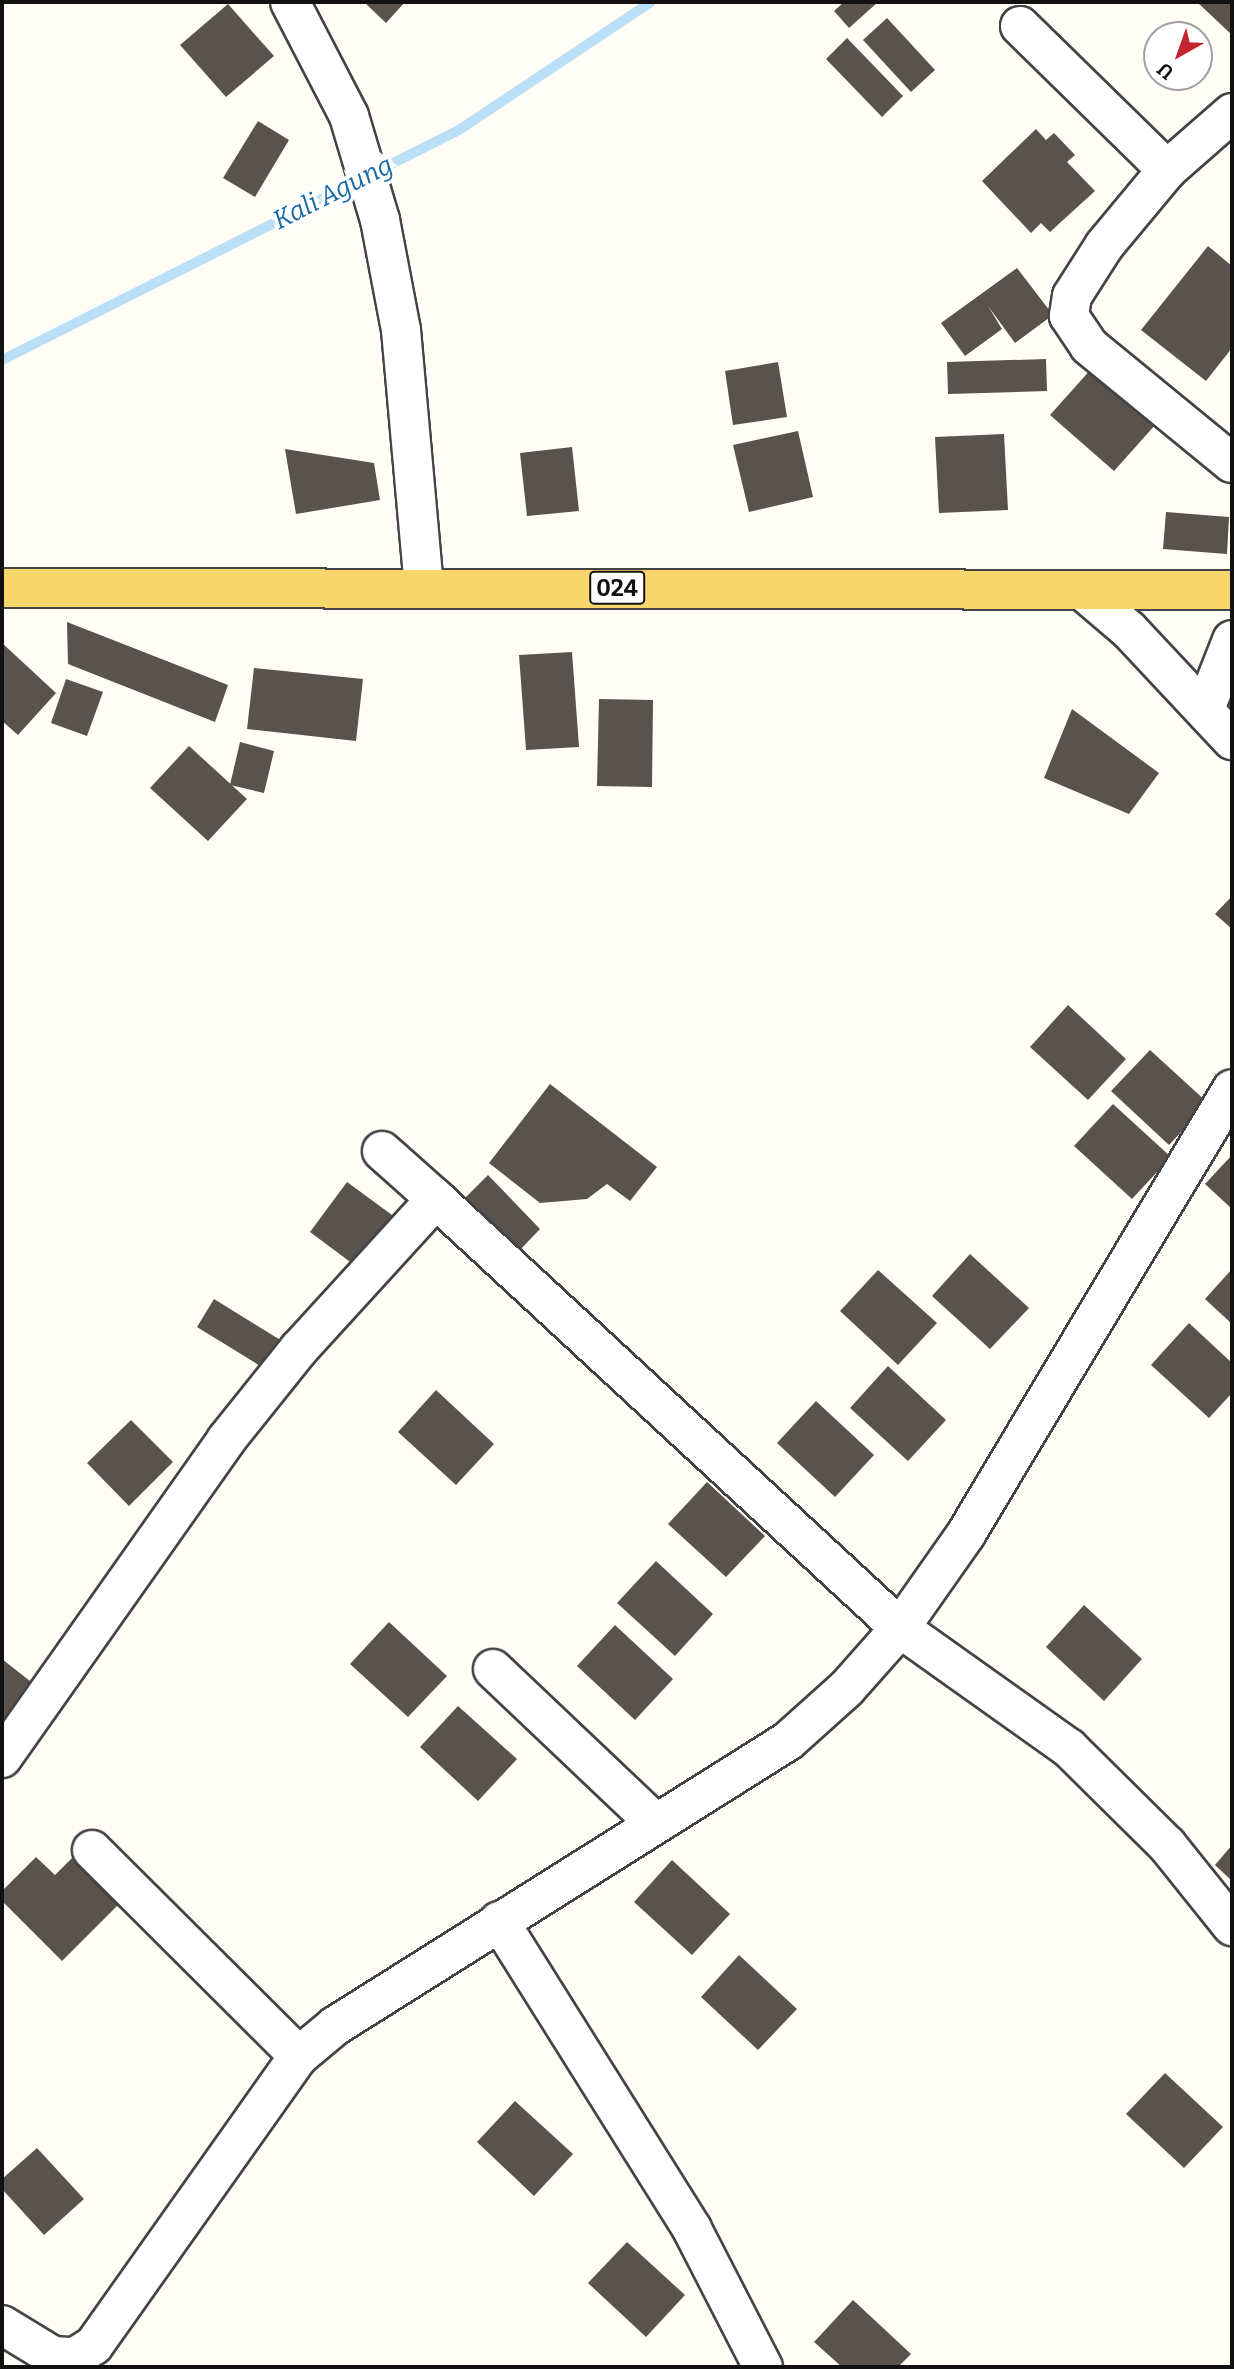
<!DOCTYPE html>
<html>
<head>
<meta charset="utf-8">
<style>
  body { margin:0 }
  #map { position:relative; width:1234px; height:2369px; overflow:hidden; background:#fffdf5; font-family:Bitter,serif }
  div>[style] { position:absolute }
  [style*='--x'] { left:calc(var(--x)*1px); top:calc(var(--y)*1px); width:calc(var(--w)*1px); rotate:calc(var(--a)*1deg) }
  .stream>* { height:10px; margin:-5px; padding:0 5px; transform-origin:5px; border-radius:5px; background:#b9e0f7 }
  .building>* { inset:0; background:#5a524d }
  .roads { filter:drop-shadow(2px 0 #444) drop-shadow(-2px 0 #444) drop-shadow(0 2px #444) drop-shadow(0 -2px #444) }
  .minor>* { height:38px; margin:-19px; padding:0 19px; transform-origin:19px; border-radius:19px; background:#fff }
  .major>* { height:38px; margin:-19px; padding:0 19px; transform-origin:19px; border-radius:19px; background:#f9d66b }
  span { translate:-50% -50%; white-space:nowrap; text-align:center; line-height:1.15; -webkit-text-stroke:7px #fff; paint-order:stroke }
  .shield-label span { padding:2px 5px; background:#fff; border:2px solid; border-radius:5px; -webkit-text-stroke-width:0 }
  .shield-label { font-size:23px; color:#111; font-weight:700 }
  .water-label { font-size:26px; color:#1768a6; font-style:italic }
  .frame { position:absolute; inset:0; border:4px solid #111; pointer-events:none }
  .north { position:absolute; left:1143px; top:21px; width:70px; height:70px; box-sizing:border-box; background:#fff; border:2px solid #a0a0a0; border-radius:50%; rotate:220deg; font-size:19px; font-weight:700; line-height:28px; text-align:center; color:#111 }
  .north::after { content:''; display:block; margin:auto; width:24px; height:32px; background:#c4262e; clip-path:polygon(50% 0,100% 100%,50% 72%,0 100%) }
</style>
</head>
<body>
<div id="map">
  <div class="stream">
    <div style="--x:2;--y:360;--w:512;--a:-26.72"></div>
    <div style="--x:459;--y:130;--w:231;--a:-33.7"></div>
  </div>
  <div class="building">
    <div style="clip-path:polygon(364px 2px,405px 2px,386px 23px)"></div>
    <div style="clip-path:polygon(844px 2px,878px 2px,849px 28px,834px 11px)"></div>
    <div style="clip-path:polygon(1197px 2px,1232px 2px,1232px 35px)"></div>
    <div style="clip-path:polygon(228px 4px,274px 56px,226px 97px,180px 45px)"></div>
    <div style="clip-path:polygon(887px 18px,935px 70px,911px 92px,863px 40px)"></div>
    <div style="clip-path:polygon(847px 38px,903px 96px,882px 117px,826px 59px)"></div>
    <div style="clip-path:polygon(258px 121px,289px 140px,255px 197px,223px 178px)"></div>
    <div style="clip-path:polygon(1036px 129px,1046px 140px,1054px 133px,1075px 155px,1067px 162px,1095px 191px,1050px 232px,1041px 223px,1031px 233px,982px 181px)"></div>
    <div style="clip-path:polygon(1208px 246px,1232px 266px,1232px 348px,1206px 381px,1141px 330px)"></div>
    <div style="clip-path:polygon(1017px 268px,1053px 315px,1015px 343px,988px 306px,1002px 329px,965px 356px,941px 323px)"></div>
    <div style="clip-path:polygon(1046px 359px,1047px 391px,948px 394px,947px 362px)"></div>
    <div style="clip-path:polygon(778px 362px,787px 417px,733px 425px,725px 371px)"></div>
    <div style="clip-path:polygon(1092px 368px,1156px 424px,1114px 471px,1050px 415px)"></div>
    <div style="clip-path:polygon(798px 431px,813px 497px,749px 512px,733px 445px)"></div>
    <div style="clip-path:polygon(1004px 434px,1008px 510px,939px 513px,935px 437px)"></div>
    <div style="clip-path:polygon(572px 447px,579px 511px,527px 516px,520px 453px)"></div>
    <div style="clip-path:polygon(285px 449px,374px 463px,380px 500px,296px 514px)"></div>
    <div style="clip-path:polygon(1166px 512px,1229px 517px,1227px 554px,1163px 549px)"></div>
    <div style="clip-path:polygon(67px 622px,228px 685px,215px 722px,68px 664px)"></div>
    <div style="clip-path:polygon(2px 643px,56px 693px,18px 735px,2px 721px)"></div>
    <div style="clip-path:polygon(572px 652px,579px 747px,526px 750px,519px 655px)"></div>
    <div style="clip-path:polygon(254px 668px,363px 679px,356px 741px,247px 729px)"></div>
    <div style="clip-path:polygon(66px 679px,103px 692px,87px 736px,51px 723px)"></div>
    <div style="clip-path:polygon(599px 699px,653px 700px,652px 787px,597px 786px)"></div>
    <div style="clip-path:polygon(1072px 709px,1159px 773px,1129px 814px,1044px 778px)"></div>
    <div style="clip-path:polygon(240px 742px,274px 751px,264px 793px,230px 785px)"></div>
    <div style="clip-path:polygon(189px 746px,247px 799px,208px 841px,150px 788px)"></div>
    <div style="clip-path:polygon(1232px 896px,1232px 929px,1215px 914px)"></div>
    <div style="clip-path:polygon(1068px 1005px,1126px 1059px,1088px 1100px,1030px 1047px)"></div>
    <div style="clip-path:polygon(1150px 1050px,1208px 1103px,1169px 1145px,1111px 1091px)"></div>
    <div style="clip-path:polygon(550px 1084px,657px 1167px,630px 1201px,607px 1184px,587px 1199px,540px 1203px,489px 1163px)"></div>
    <div style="clip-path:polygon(1113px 1104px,1171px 1157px,1132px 1199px,1074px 1146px)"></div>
    <div style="clip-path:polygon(1232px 1155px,1232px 1209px,1205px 1184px)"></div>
    <div style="clip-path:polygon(488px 1175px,540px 1229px,519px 1251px,466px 1197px)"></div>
    <div style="clip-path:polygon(347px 1182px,403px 1223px,365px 1273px,310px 1232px)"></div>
    <div style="clip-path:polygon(970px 1254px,1029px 1308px,990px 1349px,932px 1296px)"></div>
    <div style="clip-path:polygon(1232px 1269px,1232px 1324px,1205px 1299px)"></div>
    <div style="clip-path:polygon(878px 1270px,937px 1323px,898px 1365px,840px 1311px)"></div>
    <div style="clip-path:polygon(214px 1299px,287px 1344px,270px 1372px,197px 1327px)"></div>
    <div style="clip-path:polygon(1189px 1323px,1232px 1363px,1232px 1393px,1209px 1418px,1151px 1365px)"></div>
    <div style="clip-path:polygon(888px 1366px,946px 1420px,908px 1461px,850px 1408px)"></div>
    <div style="clip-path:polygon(436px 1390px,494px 1444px,456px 1485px,398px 1432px)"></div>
    <div style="clip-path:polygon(816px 1401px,874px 1455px,835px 1497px,777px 1443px)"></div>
    <div style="clip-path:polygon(131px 1420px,173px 1462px,129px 1506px,87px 1463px)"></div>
    <div style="clip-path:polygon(707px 1482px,765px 1536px,726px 1577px,668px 1524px)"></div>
    <div style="clip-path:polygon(656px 1561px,713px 1614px,675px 1656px,617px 1603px)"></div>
    <div style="clip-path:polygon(1084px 1605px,1142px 1659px,1104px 1701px,1046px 1647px)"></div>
    <div style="clip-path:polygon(389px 1622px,447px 1676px,408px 1717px,350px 1664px)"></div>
    <div style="clip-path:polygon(615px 1625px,673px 1679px,635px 1720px,577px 1666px)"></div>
    <div style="clip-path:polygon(2px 1659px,35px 1685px,2px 1729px)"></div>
    <div style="clip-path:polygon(458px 1706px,517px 1759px,478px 1801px,420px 1747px)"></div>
    <div style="clip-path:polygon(1232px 1845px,1232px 1881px,1215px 1865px)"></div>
    <div style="clip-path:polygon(36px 1857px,55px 1875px,72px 1858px,118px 1905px,62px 1961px,2px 1901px,2px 1891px)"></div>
    <div style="clip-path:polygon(672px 1860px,730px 1914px,692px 1955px,634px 1902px)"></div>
    <div style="clip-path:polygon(739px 1955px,797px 2009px,758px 2050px,701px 1997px)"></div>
    <div style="clip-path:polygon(1165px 2073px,1223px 2127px,1184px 2168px,1126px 2114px)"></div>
    <div style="clip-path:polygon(515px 2101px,573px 2154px,534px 2196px,477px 2142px)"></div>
    <div style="clip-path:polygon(37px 2148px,84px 2199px,44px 2235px,2px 2189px,2px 2179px)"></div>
    <div style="clip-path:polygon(627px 2242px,685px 2295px,646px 2337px,588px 2283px)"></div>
    <div style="clip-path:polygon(853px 2300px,911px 2354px,898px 2367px,842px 2367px,814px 2342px)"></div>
  </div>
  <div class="roads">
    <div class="minor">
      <div style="--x:290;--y:2;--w:128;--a:62.6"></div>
      <div style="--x:349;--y:116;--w:109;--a:73.4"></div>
      <div style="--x:380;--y:220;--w:112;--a:79.2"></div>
      <div style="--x:401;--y:330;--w:258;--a:84.9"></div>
      <div style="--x:1020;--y:26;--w:206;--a:44.4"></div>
      <div style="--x:1232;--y:113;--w:86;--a:138.8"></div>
      <div style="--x:1167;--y:170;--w:99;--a:129.7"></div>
      <div style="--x:1104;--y:246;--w:59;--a:122.6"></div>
      <div style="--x:1072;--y:296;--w:20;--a:99"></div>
      <div style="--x:1069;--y:316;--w:36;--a:56"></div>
      <div style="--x:1089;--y:346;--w:185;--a:39.3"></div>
      <div style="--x:1082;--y:590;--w:62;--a:40.4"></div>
      <div style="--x:1129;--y:630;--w:151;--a:46.9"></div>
      <div style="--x:1205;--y:709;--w:74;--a:-68.6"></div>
      <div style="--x:382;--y:1151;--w:72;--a:41.6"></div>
      <div style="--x:493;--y:1669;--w:222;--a:43.5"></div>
      <div style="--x:2;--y:1758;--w:389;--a:-54.8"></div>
      <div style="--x:226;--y:1440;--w:117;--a:-51.3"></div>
      <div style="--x:299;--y:1349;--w:203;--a:-47.6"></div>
      <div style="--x:436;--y:1199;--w:632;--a:42.76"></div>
      <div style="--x:900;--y:1628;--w:207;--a:35.4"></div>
      <div style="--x:1069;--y:1748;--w:138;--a:44.7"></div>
      <div style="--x:1167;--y:1845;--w:104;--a:51.3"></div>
      <div style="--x:92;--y:1850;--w:292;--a:44.9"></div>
      <div style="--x:499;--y:1921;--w:363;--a:57.9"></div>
      <div style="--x:692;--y:2229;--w:155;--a:62.8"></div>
      <div style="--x:2;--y:2325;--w:60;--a:31.3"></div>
      <div style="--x:53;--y:2356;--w:22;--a:3"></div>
      <div style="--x:75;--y:2357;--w:22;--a:-32"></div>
      <div style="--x:94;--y:2345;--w:354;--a:-54.7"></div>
      <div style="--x:299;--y:2056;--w:47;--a:-39.8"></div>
      <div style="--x:335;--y:2026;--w:535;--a:-32.18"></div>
      <div style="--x:788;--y:1741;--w:79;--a:-41.9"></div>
      <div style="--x:847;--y:1688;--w:80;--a:-48.5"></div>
      <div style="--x:900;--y:1628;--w:115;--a:-54.9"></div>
      <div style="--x:966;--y:1534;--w:518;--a:-59.13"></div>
    </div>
    <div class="major">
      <div style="--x:2;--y:588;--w:1230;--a:0.09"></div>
    </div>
  </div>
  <div class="shield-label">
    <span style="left:617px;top:588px">024</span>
  </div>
  <div class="water-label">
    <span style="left:333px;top:193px;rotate:-27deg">Kali Agung</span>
  </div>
  <div class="frame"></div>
  <div class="north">U</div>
</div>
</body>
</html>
